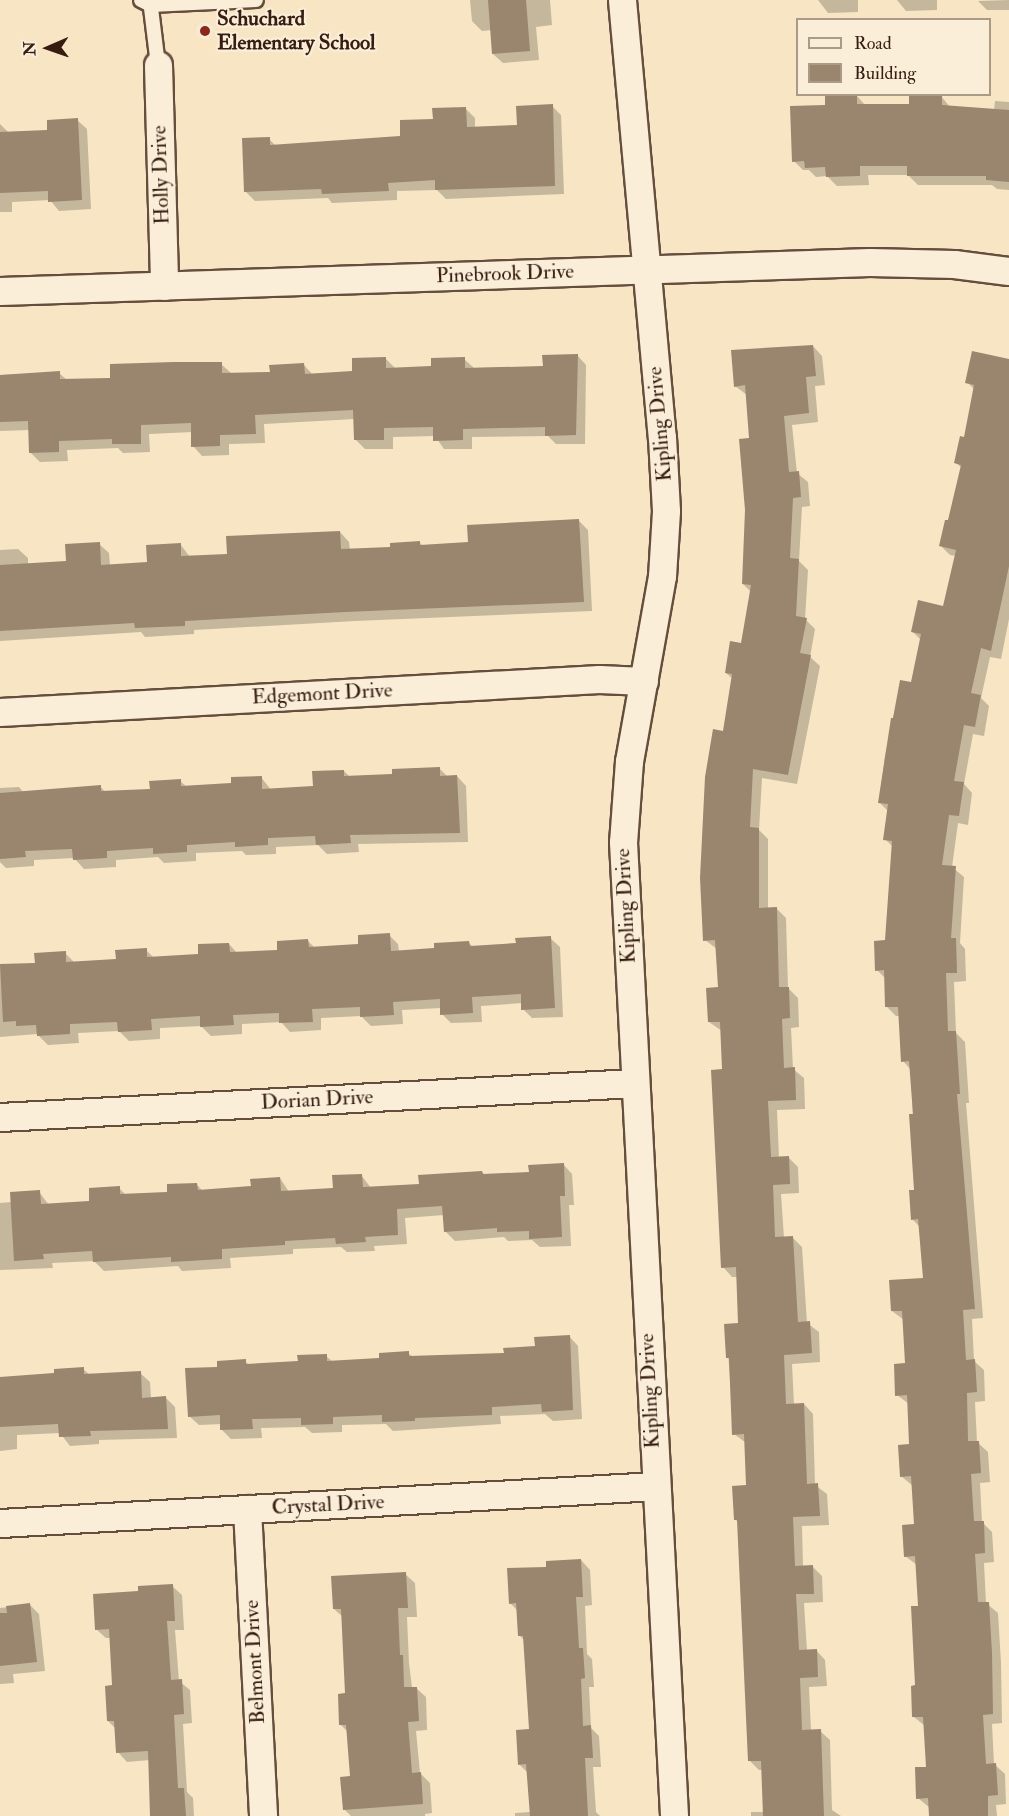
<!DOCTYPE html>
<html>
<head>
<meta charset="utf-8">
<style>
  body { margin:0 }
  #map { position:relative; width:1009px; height:1816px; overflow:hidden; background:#f7e5c4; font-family:"IM FELL Double Pica",serif }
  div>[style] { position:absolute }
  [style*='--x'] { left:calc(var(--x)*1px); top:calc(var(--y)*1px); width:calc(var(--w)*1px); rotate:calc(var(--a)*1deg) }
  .shadow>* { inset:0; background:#0003 }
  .building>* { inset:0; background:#9a856e }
  .roads { filter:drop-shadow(2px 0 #664e3e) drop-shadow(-2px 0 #664e3e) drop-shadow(0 2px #664e3e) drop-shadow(0 -2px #664e3e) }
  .service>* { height:14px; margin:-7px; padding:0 7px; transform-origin:7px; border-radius:7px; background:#faeed9 }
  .minor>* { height:27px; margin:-13.5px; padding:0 13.5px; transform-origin:13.5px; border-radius:13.5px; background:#faeed9 }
  .dots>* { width:16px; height:16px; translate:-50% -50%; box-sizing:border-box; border:3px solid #faeed9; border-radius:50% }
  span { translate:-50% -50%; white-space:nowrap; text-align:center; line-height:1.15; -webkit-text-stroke:4.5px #faeed9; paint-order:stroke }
  .poi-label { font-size:21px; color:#361c11; font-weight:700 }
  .left { translate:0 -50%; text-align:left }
  .street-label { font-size:21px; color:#361c11 }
  .legend { position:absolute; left:796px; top:18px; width:195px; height:78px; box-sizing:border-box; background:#faeed9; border:2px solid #ac9a89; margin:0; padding:8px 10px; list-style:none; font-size:18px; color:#361c11 }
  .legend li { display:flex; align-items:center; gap:12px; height:30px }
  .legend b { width:30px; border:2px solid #ac9a89 }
  .north { position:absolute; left:18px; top:18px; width:60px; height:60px; -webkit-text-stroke:4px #faeed9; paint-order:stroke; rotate:268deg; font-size:16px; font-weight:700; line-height:24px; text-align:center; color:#361c11 }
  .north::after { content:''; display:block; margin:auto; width:21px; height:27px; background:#361c11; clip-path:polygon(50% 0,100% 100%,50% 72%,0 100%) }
</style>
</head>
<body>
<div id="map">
  <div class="shadow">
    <div style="clip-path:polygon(470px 0,550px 0,552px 25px,536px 27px,539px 60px,503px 63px,493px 54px,492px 30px,482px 31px,472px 21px)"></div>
    <div style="clip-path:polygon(818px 0,858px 0,858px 12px,828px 13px)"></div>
    <div style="clip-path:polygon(897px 0,937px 0,937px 10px,906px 11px)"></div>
    <div style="clip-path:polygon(1009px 0,1009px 10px,987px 10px,978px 1px)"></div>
    <div style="clip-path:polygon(857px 96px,866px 106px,911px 105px,941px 96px,950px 107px,994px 110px,995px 101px,1009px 102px,1009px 190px,997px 189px,992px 185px,918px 185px,908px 175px,868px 175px,869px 185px,837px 186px,827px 176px,816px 177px,809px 170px,803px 170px,794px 161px,827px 107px)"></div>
    <div style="clip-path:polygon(552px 106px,561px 115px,564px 194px,446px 199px,437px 190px,397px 191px,397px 200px,332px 203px,328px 198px,255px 201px,245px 191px,269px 139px,276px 146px,402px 138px,465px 108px,475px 118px,475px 128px,519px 127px)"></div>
    <div style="clip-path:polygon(77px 120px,87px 129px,91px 209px,59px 211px,50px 200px,12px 202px,12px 212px,0 212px,0 124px,8px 132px,49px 131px)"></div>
    <div style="clip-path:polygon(813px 346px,822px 356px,825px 385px,815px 386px,818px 422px,792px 425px,797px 473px,808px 482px,810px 506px,802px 507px,799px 561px,808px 570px,805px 619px,815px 629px,810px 657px,820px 666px,797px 784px,762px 778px,759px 830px,768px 839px,768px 909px,776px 908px,786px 918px,788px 988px,798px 998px,799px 1027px,791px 1028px,793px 1069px,804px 1078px,805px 1109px,777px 1110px,779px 1158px,789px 1158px,798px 1167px,799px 1193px,781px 1194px,784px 1238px,793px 1238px,802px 1247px,807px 1323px,819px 1332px,820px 1362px,792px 1364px,794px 1405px,804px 1404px,813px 1414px,815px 1485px,827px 1494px,829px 1525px,802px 1526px,803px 1567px,813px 1567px,822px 1576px,823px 1602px,804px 1603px,807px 1651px,816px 1650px,825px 1660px,827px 1686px,809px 1687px,811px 1731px,820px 1731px,830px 1740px,832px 1810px,841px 1816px,751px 1816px,751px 1812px,764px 1812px,763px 1770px,759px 1770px,750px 1761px,739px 1523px,736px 1520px,747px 1486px,746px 1443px,734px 1434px,726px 1325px,739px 1324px,737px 1277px,732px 1277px,723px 1267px,724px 1071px,722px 1031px,709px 1022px,720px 989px,717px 949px,705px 940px,733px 679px,726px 673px,742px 645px,751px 592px,743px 584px,751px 439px,747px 395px,735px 386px)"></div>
    <div style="clip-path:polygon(577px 355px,586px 365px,585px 444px,556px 444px,548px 436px,472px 437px,472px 449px,444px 449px,435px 436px,393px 437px,393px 449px,365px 449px,356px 440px,355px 419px,264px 424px,265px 443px,229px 444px,229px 455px,202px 456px,193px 446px,193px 432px,149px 434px,150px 452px,123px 453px,118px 448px,67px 450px,68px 461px,40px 462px,30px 452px,30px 430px,0 431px,0 375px,59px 373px,67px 380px,112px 379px,221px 364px,231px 373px,271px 374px,304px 365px,313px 375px,354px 372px,385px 358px,395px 368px,433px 368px,464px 359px,474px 368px,544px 367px)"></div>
    <div style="clip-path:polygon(1009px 360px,1009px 619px,1001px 659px,990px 657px,981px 698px,989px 706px,984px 736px,973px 734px,964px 784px,972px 793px,968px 825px,958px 823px,952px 867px,964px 877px,960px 943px,965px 949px,966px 981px,954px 982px,956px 1033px,965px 1042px,969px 1103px,966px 1103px,983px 1318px,972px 1319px,974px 1361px,984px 1370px,985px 1401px,975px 1402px,977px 1442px,988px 1452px,990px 1482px,980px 1483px,982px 1522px,992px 1532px,994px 1562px,984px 1563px,986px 1603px,998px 1613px,1001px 1663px,1002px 1723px,992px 1724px,994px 1764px,1005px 1774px,1006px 1804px,996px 1805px,997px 1816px,930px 1816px,930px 1808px,918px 1798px,928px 1768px,925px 1726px,914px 1717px,920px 1607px,917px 1565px,905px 1556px,915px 1526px,913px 1486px,901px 1476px,910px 1446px,909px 1404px,897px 1395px,906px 1365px,904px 1320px,892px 1311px,924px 1279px,920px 1227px,912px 1219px,916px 1191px,911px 1070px,903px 1061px,900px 1016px,896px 1016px,887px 1007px,886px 979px,877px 970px,887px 942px,893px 847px,885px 839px,888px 811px,879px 802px,885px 756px,901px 682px,912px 684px,921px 640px,912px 631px,945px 608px,956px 556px,950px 555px,940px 545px,950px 522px,962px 468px,956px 463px,965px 439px,975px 390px,967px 382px)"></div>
    <div style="clip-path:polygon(579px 521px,588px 530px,592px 611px,355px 621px,194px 630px,194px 634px,145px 637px,141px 632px,0 641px,0 550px,18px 549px,28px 558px,28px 565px,67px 563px,99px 544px,109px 553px,110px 566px,149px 564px,180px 544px,190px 557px,229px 555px,340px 532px,349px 542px,350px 551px,392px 549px,419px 542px,423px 546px,470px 544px)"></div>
    <div style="clip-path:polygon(439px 768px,448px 777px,457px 776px,466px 786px,468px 842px,358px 844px,359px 852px,327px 854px,318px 845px,276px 847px,276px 854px,246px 855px,242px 851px,196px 853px,196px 861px,164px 863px,158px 857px,116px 860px,116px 867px,84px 869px,74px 858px,34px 860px,34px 866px,6px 868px,0 862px,0 788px,19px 787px,24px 793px,100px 786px,106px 793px,151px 791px,180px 781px,187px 787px,233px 784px,261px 777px,271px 790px,315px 787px,344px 771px,350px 777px,394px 775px)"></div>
    <div style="clip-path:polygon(389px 935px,398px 944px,399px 952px,436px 949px,469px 943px,473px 947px,517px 945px,550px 938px,560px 947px,563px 1017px,532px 1018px,523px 1009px,523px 1003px,481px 1006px,482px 1022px,451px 1023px,442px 1014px,441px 1008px,402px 1010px,403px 1024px,371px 1026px,361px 1016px,321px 1018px,321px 1030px,290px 1032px,281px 1022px,242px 1024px,242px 1034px,211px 1036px,201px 1026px,160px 1028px,160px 1039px,129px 1041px,119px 1031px,78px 1033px,79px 1043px,48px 1045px,37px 1034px,0 1037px,0 965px,36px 964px,65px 953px,75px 963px,118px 960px,146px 950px,154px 958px,200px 955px,229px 944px,238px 954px,279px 952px,308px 941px,315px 948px,360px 945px)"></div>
    <div style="clip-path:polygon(563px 1164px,572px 1174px,574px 1205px,569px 1205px,571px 1246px,540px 1247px,532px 1240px,508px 1241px,504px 1237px,455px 1241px,445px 1231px,444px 1215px,405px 1218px,407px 1244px,374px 1246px,375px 1251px,347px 1252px,341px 1247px,293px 1249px,293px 1254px,230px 1258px,231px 1268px,182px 1271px,178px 1266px,104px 1271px,94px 1261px,52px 1263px,53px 1268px,0 1270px,0 1203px,12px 1202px,39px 1192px,49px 1205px,91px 1203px,119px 1188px,126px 1195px,169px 1193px,196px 1184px,203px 1191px,252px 1188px,280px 1178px,289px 1192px,334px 1189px,361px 1175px,371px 1188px,420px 1186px,482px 1172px,485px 1175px,530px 1173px)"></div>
    <div style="clip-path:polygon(569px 1336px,578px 1346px,582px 1419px,553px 1421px,545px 1414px,500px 1416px,501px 1424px,393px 1431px,386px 1424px,342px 1425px,342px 1432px,312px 1433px,305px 1427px,261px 1428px,262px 1438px,231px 1439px,222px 1430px,222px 1424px,199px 1425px,189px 1416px,219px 1368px,245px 1361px,249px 1365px,299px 1363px,326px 1356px,333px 1362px,381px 1360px,408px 1353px,413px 1357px,505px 1354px,537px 1348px)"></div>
    <div style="clip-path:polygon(83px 1369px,90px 1375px,140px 1373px,150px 1382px,151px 1399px,166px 1398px,175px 1407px,177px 1438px,99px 1440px,99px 1444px,70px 1446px,60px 1433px,17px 1435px,17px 1449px,0 1451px,0 1378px,56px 1375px)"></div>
    <div style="clip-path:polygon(581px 1560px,590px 1570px,592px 1605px,585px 1606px,587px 1654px,592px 1659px,594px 1687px,589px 1687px,591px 1728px,599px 1736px,601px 1767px,593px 1767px,596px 1812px,600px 1816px,515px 1816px,515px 1813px,531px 1812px,528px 1773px,519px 1764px,530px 1731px,525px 1641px,519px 1635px,518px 1611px,510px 1603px,548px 1568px)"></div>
    <div style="clip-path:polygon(405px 1574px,415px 1583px,417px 1617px,407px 1617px,409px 1663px,412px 1688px,416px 1688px,426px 1697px,427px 1730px,416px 1731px,420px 1773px,430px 1783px,432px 1813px,425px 1814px,425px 1816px,351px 1816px,344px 1809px,351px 1777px,348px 1732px,341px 1725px,347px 1695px,343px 1617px,334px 1609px)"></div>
    <div style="clip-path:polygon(172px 1586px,182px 1595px,184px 1630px,175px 1630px,179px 1681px,190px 1690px,192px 1723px,183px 1724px,187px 1792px,193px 1798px,194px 1816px,149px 1816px,151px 1816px,150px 1760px,127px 1762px,118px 1752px,116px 1729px,108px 1721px,113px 1687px,111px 1638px,106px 1638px,96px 1629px,139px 1593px)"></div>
    <div style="clip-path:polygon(30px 1605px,39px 1614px,45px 1671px,13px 1674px,14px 1683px,0 1684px,0 1608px)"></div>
  </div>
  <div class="building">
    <div style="clip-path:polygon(488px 0,526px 0,530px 51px,492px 54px)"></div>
    <div style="clip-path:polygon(942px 94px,942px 105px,1009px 110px,1009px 182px,986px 180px,986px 176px,907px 176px,907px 166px,860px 166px,860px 176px,826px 177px,825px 167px,805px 168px,804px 161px,792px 162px,790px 106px,825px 105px,825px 96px,857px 95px,857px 104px,909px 104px,909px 95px)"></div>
    <div style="clip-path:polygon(553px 104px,555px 186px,435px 190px,435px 180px,388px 183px,389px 191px,322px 194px,321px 189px,244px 192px,242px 138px,270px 137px,270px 145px,400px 136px,400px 120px,433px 119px,432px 108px,466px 107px,467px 127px,517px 125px,516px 106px)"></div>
    <div style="clip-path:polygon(78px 118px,82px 200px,48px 202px,48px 191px,0 193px,0 132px,47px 130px,47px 120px)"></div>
    <div style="clip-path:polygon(813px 345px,816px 376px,806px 377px,809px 413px,784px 416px,789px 472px,799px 471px,801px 497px,793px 498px,790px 558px,799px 559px,796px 616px,807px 618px,800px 653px,811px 655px,788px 775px,753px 769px,750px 827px,759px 828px,759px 908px,777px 907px,779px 987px,789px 987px,790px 1018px,782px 1019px,784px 1068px,795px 1067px,796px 1100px,768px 1101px,771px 1157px,789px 1156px,790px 1184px,773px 1185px,775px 1237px,793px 1236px,798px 1322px,810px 1321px,812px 1353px,784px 1355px,786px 1404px,804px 1403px,807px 1484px,818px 1483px,820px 1516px,793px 1517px,795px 1566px,813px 1565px,814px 1594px,796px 1594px,799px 1650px,817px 1649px,818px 1677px,800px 1678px,802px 1730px,821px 1729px,824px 1816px,763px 1816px,761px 1761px,748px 1761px,737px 1520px,734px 1520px,732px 1486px,746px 1485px,744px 1434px,732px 1435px,729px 1358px,726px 1358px,724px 1324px,738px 1323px,736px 1267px,721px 1268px,717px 1188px,711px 1070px,722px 1069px,720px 1022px,708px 1022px,706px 988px,718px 987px,715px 940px,703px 941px,700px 878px,705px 777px,713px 729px,723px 731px,732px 674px,725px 673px,730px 641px,741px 643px,751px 585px,742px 584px,745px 510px,739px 439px,749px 438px,745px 385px,734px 387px,731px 350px)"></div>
    <div style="clip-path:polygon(972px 351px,1009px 359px,1009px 566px,991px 651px,981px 648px,971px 693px,981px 695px,975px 727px,964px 725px,954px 781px,964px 782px,959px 816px,949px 815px,942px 865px,956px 866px,951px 938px,956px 938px,957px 973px,946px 973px,948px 1031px,956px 1031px,960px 1094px,957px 1094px,975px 1309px,963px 1310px,966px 1360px,975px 1359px,977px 1392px,967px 1393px,968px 1441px,979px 1441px,981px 1473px,971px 1474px,974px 1521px,984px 1521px,985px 1553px,975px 1554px,978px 1602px,989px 1602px,992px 1653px,993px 1714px,983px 1715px,986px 1764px,996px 1763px,998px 1795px,988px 1796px,988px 1816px,929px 1816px,928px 1798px,916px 1799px,915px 1767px,926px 1767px,923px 1717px,912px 1717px,911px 1686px,915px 1685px,911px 1606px,918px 1606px,915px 1556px,904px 1557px,902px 1525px,914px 1524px,911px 1476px,900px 1477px,898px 1445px,909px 1444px,907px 1395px,895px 1396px,894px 1364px,905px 1363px,902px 1311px,891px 1311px,889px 1280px,923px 1278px,918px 1219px,911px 1220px,909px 1190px,914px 1190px,909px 1114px,913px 1114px,909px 1061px,901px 1062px,898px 1007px,885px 1007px,884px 970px,875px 971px,874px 941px,885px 940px,892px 841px,883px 840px,888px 804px,878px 803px,891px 718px,893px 718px,900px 680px,911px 682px,921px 634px,911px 632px,918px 600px,943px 606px,956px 550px,939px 546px,945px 520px,948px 520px,961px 465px,954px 463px,960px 436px,964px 437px,974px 385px,965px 383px)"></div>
    <div style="clip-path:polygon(578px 354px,576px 435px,545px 436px,545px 427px,463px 429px,463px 440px,433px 441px,433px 427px,384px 428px,384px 440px,354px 440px,353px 410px,255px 415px,256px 434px,220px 435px,220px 446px,191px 447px,191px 423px,141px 425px,141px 444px,112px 444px,112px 439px,59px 441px,59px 452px,29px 453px,28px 421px,0 422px,0 375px,60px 371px,60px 379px,110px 378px,110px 364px,174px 362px,222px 362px,222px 373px,270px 372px,269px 365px,304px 363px,305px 374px,352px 371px,352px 358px,386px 357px,386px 368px,431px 366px,431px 358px,465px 357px,465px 368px,543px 366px,542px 355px)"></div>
    <div style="clip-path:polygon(579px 519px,584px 602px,345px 612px,185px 621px,185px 626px,135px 628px,134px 623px,0 631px,0 565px,66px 561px,65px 544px,100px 542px,101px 565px,147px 562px,146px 545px,181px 543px,181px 556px,227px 554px,226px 536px,340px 531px,341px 549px,390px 547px,390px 543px,420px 541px,420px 545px,468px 542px,467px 525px)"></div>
    <div style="clip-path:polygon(440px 767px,440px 776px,457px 775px,460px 833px,350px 835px,351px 843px,316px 845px,315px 836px,268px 838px,268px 845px,235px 847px,235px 842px,187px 845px,187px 852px,153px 854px,153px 848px,107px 851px,107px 858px,73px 860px,72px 849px,25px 851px,26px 857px,0 859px,0 793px,101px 785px,101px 791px,150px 789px,149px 781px,181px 779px,181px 786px,231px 783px,231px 777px,262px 776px,262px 789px,313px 786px,312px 771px,344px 770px,344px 776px,392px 774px,392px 769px)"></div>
    <div style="clip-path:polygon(390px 933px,391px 951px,434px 948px,434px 943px,469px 941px,470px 946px,516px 943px,515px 938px,551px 936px,555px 1008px,521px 1010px,521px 994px,472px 997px,473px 1013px,440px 1015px,440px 999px,393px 1002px,394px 1015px,360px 1017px,360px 1007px,312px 1009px,313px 1022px,279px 1023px,279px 1013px,233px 1015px,234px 1025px,200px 1027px,200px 1016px,151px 1019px,152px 1030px,118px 1032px,117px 1022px,70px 1024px,70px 1034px,37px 1036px,36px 1025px,16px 1026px,16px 1021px,3px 1022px,0 964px,35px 963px,34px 953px,66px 951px,66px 962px,116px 959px,115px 950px,147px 948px,147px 957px,198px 954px,198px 944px,229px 943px,230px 952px,277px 950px,277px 941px,308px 939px,309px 947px,358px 944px,358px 935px)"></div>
    <div style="clip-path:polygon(564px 1163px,565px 1196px,560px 1196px,562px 1237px,529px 1239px,529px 1231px,497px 1232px,497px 1228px,444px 1232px,442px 1206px,397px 1209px,398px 1235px,365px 1237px,366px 1242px,336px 1244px,335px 1238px,285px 1241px,285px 1245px,222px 1249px,222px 1259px,171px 1262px,171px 1257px,93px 1262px,92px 1251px,43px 1254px,44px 1259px,14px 1261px,10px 1192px,40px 1190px,41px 1204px,89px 1201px,89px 1188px,120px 1186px,120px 1194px,167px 1192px,167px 1184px,197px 1183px,198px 1190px,251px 1186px,250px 1179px,280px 1177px,281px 1191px,333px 1188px,332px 1175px,362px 1174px,363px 1187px,419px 1184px,418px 1175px,482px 1171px,483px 1174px,529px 1172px,528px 1165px)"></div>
    <div style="clip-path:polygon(570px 1335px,573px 1410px,542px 1412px,541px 1404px,492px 1407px,492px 1415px,415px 1418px,415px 1421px,382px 1422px,382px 1415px,333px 1417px,333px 1424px,301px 1425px,301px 1418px,252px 1419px,253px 1429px,220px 1430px,220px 1415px,188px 1417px,185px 1368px,217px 1367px,217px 1361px,246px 1359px,246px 1364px,298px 1361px,297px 1355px,327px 1354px,327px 1361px,379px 1358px,379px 1353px,409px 1351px,409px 1356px,504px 1353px,503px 1348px,535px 1346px,534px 1337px)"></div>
    <div style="clip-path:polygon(84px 1367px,84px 1374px,141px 1371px,142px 1398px,166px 1396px,168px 1429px,90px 1431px,91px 1436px,59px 1437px,58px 1424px,0 1427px,0 1377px,54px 1373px,54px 1369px)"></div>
    <div style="clip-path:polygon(581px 1559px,583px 1597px,576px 1597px,579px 1648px,583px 1648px,585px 1678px,581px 1679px,583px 1726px,591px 1725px,593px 1758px,585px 1758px,588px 1816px,530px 1816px,526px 1764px,518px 1765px,516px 1730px,529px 1729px,523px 1636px,518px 1636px,516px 1603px,509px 1604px,507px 1568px,546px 1567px,546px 1561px)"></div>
    <div style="clip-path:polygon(406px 1572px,408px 1608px,398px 1608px,400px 1655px,403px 1655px,404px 1687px,417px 1687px,419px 1721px,408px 1722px,412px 1773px,421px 1772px,423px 1804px,343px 1810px,340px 1777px,350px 1776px,346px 1725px,339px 1725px,338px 1694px,345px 1693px,341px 1609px,333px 1609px,331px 1576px)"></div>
    <div style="clip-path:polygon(173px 1584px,175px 1621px,167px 1621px,171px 1680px,182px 1679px,184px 1714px,174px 1715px,178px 1788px,184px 1788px,186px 1816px,150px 1816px,148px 1751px,116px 1753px,114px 1721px,107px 1721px,105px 1686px,112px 1685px,109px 1629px,95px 1630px,93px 1594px,138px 1591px,138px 1586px)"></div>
    <div style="clip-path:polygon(30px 1603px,37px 1662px,0 1666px,0 1613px,7px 1613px,6px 1606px)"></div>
  </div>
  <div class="roads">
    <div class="service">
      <div style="--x:141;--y:0;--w:11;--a:27"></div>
      <div style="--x:151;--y:5;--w:105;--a:-2.7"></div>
      <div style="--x:150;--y:0;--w:65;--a:83"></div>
    </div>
    <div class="minor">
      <div style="--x:622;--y:0;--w:439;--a:84.8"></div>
      <div style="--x:662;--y:437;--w:74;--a:86.9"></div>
      <div style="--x:666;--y:511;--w:65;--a:93.5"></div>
      <div style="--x:662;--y:576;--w:188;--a:100.1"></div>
      <div style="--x:629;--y:761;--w:81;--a:94.2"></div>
      <div style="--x:623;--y:842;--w:975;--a:87"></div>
      <div style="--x:158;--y:65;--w:221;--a:88.4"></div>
      <div style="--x:0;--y:291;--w:870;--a:-1.91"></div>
      <div style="--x:870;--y:262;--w:84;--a:1.4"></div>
      <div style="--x:954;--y:264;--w:55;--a:7.3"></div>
      <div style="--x:0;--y:712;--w:600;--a:-3.15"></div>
      <div style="--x:599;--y:679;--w:45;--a:2.5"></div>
      <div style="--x:0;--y:1117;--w:635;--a:-3.07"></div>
      <div style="--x:247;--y:1509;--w:307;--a:87"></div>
      <div style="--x:0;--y:1523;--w:656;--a:-3.23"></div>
    </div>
  </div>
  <div class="dots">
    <div style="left:205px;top:31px;background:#8f2418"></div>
  </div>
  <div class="poi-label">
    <span class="left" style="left:217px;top:31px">Schuchard<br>Elementary School</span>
  </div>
  <div class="street-label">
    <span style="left:161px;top:175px;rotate:-92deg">Holly Drive</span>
    <span style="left:505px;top:274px;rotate:-2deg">Pinebrook Drive</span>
    <span style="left:660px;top:424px;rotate:-95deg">Kipling Drive</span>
    <span style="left:322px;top:694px;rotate:-3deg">Edgemont Drive</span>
    <span style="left:626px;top:906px;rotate:-93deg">Kipling Drive</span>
    <span style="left:317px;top:1100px;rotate:-3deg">Dorian Drive</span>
    <span style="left:650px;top:1391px;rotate:-93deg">Kipling Drive</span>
    <span style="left:328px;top:1505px;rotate:-3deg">Crystal Drive</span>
    <span style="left:255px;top:1662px;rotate:-93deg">Belmont Drive</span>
  </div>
  <ul class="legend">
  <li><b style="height:8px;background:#faeed9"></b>Road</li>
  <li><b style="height:16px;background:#9a856e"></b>Building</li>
  </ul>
  <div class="north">N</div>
</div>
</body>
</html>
